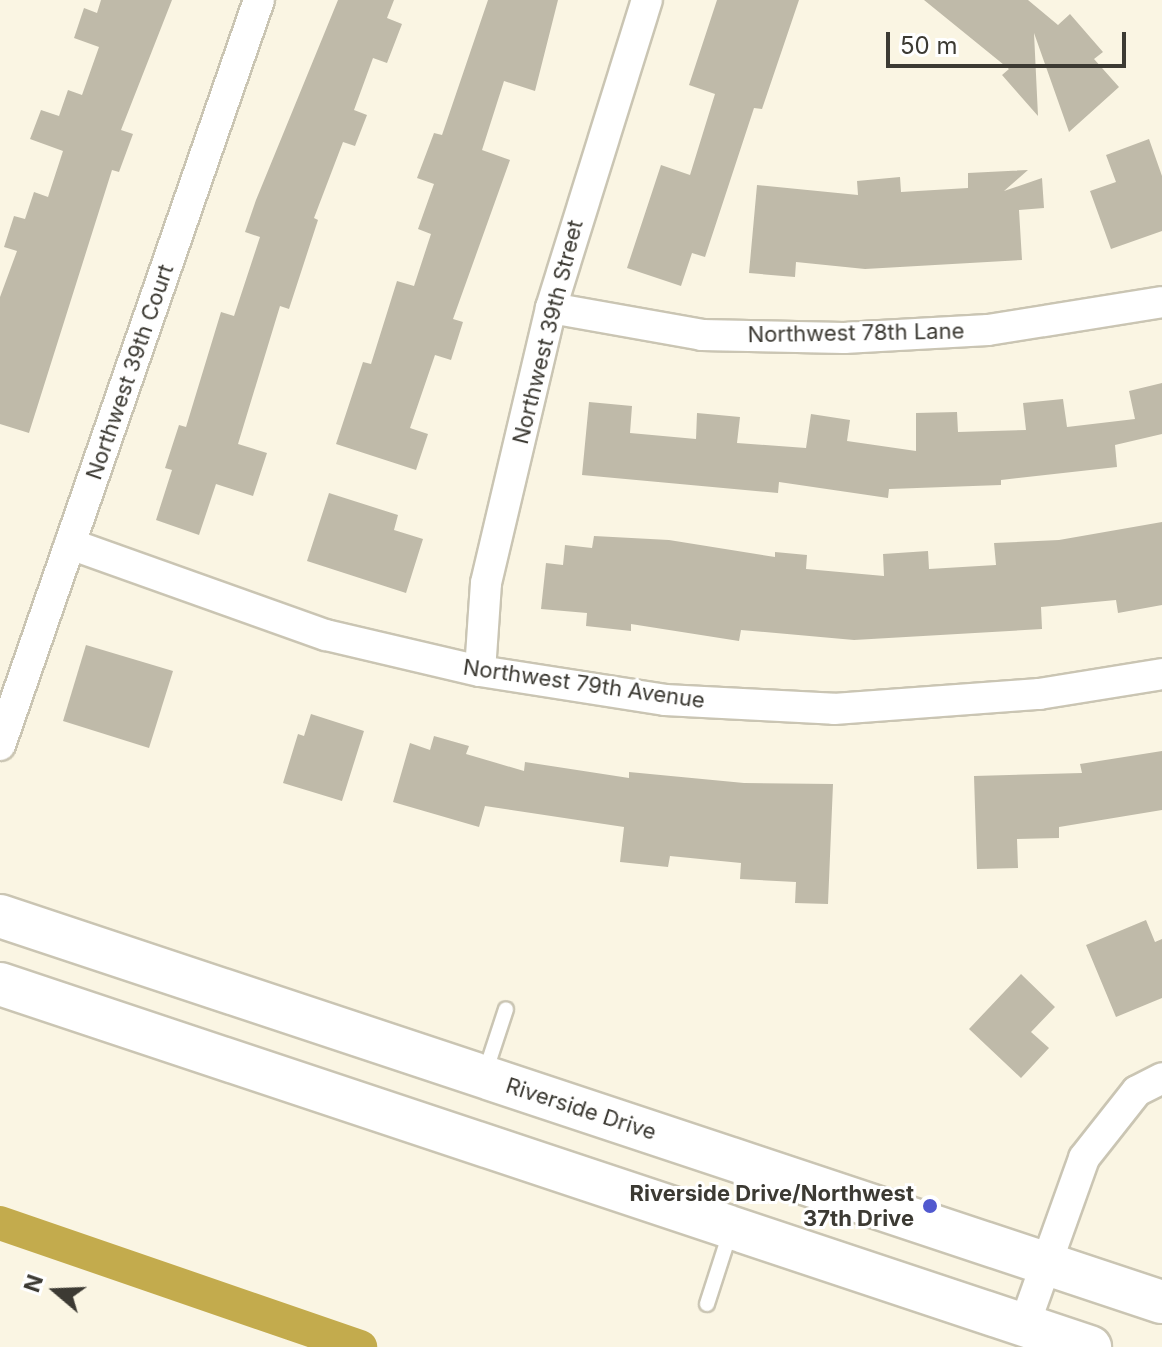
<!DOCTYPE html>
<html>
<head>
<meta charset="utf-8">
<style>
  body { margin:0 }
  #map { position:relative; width:1162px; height:1347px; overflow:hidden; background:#faf5e3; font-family:Inter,sans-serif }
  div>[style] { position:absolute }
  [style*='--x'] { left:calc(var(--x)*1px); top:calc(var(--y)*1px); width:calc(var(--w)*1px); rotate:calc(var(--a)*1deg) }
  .canal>* { height:34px; margin:-17px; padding:0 17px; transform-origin:17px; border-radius:17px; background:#c3ab4d }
  .building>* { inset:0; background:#bfbaa9 }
  .roads { filter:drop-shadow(2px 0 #cac5b3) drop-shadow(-2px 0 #cac5b3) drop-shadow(0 2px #cac5b3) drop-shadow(0 -2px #cac5b3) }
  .lane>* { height:14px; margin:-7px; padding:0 7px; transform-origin:7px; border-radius:7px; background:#fff }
  .street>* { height:30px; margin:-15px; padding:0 15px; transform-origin:15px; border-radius:15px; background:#fff }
  .secondary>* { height:42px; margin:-21px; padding:0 21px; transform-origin:21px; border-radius:21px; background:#fff }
  .dots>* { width:22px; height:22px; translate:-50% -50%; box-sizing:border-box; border:4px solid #fff; border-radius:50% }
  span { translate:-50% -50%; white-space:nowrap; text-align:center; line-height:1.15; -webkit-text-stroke:6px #fff; paint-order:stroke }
  .street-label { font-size:22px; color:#3c3a33 }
  .poi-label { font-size:22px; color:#3c3a33; font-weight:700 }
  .right { translate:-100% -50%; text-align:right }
  .north { position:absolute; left:16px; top:1251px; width:80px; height:80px; -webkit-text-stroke:6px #fff; paint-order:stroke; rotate:289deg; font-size:22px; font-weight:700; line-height:32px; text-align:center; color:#3c3a33 }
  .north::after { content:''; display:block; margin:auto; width:28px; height:36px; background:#3c3a33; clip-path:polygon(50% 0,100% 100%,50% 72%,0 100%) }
  .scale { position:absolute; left:886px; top:32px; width:240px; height:36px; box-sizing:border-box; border:4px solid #3c3a33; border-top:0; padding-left:10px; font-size:24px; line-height:28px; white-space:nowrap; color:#3c3a33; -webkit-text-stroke:6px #fff; paint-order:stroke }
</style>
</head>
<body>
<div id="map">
  <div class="canal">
    <div style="--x:0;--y:1223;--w:381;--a:19"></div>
  </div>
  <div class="building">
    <div style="clip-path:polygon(101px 0,172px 0,121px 130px,133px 134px,119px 172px,112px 170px,29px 433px,0 424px,0 297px,17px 251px,4px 247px,14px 216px,25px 219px,34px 192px,48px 197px,63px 151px,30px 139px,41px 110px,59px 116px,68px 90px,82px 95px,99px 47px,74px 38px,84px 8px,97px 13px)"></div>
    <div style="clip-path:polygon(338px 0,394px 0,387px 18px,402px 24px,387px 63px,373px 58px,354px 110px,367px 115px,355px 146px,343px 142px,314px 218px,318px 220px,289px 309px,280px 306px,238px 444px,267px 453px,253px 496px,216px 484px,199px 535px,156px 520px,172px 470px,165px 468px,179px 425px,186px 427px,221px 312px,234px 316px,260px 237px,245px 232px,256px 200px)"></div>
    <div style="clip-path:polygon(488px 0,558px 0,535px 91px,504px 81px,482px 150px,510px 160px,453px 319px,463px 322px,451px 360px,435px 355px,410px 428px,428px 434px,416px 470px,336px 444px,363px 362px,371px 364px,397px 281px,414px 286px,431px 234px,418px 229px,434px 184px,417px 178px,434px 133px,442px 135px)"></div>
    <div style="clip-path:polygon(717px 0,799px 0,762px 109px,754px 108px,705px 257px,692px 253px,681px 286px,627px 268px,661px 165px,690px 175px,715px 94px,689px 85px)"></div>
    <div style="clip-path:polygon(924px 0,1028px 0,1058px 25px,1070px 14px,1103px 52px,1094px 59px,1119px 87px,1069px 132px,1034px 33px,1038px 116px,1002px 75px,1009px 69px)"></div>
    <div style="clip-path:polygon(1149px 139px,1162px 176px,1162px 231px,1111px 249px,1090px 191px,1116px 182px,1106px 155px)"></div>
    <div style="clip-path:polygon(1028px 170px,1004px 191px,1042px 178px,1044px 208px,1019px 210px,1022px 260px,865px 269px,796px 262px,795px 277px,749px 273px,757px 185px,858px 195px,857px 181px,900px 177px,901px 192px,968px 188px,968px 173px)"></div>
    <div style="clip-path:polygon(1162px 383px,1162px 434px,1115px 445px,1117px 467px,1001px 480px,1001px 485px,889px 489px,888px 498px,779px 482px,778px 493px,582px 475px,589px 402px,632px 406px,630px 433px,696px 439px,697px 413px,740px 417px,737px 443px,806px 448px,811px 414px,850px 420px,847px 441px,916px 451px,916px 413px,957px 412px,958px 432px,1026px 430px,1023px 403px,1063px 399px,1067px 427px,1135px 419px,1129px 391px)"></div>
    <div style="clip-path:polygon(329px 493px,398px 515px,394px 530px,423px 539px,406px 593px,307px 561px)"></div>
    <div style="clip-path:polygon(1162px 522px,1162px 605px,1118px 613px,1116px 600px,1041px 607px,1042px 629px,854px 640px,741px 630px,739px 641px,631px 624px,631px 631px,586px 626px,587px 613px,541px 609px,546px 563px,563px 565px,565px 545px,592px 548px,594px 536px,669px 540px,775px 557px,775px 552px,807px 555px,806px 569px,884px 576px,883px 554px,928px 551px,929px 569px,996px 565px,994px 543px,1059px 540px)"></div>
    <div style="clip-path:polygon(86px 645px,173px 671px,149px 748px,63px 721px)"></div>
    <div style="clip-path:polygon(311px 714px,364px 731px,342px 801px,283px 783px,298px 734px,304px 736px)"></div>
    <div style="clip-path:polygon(434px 736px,469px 746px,466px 754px,524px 771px,525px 762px,629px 778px,629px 772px,744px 783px,833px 784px,828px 904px,795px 903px,796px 882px,740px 879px,741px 863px,670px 856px,668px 867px,620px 862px,624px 827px,485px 806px,479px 827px,393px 802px,410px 743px,430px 750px)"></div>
    <div style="clip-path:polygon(1162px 751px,1162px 810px,1059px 827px,1059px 838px,1017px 839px,1018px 868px,977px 869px,974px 776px,1082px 773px,1080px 764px)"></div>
    <div style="clip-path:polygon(1146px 920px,1155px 942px,1162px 939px,1162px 998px,1116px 1017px,1086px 945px)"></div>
    <div style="clip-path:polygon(1021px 974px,1055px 1007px,1031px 1032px,1049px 1048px,1021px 1078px,969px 1029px)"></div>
  </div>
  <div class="roads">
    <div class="lane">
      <div style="--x:485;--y:1073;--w:67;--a:-71.8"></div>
      <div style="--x:707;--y:1304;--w:75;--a:-72.1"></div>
    </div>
    <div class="street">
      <div style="--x:551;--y:308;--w:153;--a:10.1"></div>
      <div style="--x:702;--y:335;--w:142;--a:1.2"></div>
      <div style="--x:844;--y:338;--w:144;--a:-3.2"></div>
      <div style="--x:988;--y:330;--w:176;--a:-9.1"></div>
      <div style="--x:70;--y:544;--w:272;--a:19.6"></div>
      <div style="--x:326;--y:635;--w:158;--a:13.2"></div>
      <div style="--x:480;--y:671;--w:187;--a:8.9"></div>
      <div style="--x:665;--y:700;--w:169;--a:3"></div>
      <div style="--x:834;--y:709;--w:206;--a:-4.2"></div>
      <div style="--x:1039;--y:694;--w:125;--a:-9.2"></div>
      <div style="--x:480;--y:671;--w:88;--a:-86.1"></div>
      <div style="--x:486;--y:583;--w:283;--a:-76.7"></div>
      <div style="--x:551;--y:308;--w:323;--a:-72.7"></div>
      <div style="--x:0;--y:745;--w:789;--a:-70.83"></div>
      <div style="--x:1024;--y:1326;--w:178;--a:-70.3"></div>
      <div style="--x:1084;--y:1158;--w:85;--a:-51.7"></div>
      <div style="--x:1137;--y:1091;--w:28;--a:-27"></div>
    </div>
    <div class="secondary">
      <div style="--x:0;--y:916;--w:1224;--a:18.38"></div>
      <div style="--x:0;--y:984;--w:1149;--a:18.42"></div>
    </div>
  </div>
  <div class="dots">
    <div style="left:930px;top:1206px;background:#5159cf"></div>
  </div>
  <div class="street-label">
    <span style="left:548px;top:332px;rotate:-76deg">Northwest 39th Street</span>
    <span style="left:856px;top:333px;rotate:-1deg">Northwest 78th Lane</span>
    <span style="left:130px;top:372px;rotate:-71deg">Northwest 39th Court</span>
    <span style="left:584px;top:684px;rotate:8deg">Northwest 79th Avenue</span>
    <span style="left:581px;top:1109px;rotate:18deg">Riverside Drive</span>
  </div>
  <div class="poi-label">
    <span class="right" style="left:914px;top:1206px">Riverside Drive/Northwest<br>37th Drive</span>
  </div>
  <div class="north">N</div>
  <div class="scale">50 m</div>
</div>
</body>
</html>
